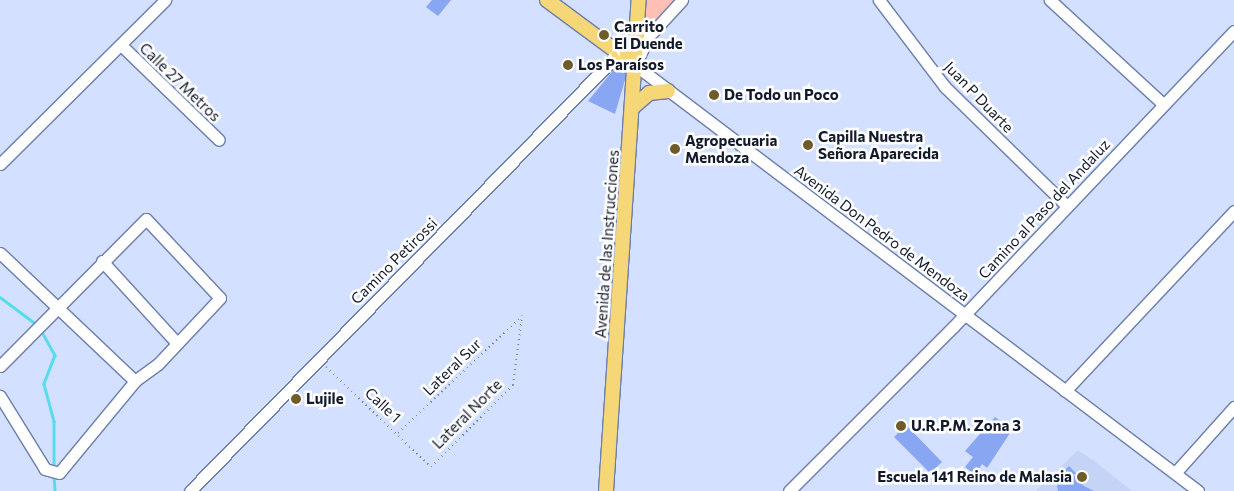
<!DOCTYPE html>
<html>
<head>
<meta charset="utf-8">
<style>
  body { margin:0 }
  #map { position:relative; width:1234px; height:491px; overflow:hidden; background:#d3e0ff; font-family:Commissioner,sans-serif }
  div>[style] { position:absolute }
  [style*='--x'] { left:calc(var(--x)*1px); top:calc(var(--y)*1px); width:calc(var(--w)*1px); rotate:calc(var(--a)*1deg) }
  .built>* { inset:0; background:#c5d3f6 }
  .green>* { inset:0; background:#ffbfb6 }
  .stream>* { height:2.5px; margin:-1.25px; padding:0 1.25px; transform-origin:1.25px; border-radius:1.25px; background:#57dcee }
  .building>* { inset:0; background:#89a6f3 }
  .path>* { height:2px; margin-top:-1px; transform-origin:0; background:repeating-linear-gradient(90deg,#7c87a0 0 1px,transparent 0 5px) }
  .roads { filter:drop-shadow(1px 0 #6c7eac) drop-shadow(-1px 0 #6c7eac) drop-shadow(0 1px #6c7eac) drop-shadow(0 -1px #6c7eac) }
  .minor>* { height:11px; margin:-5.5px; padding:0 5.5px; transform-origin:5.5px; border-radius:5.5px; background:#fff }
  .major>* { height:14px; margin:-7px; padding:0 7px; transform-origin:7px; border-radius:7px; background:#f6d777 }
  .dots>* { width:14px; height:14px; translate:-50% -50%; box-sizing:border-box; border:2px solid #fff; border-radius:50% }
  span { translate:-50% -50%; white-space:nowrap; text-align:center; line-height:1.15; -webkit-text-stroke:5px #fff; paint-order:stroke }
  .poi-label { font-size:15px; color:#131a2c; font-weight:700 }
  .left { translate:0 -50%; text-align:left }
  .right { translate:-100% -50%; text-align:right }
  .street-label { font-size:15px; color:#131a2c }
</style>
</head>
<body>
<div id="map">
  <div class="built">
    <div style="clip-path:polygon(1078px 450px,1097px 463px,1132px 491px,1036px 491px)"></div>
  </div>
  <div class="green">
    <div style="clip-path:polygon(646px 0,677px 0,651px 26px,644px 21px)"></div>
  </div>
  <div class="stream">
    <div style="--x:0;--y:297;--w:45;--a:36.9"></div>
    <div style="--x:41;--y:330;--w:29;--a:61"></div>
    <div style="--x:55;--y:355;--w:31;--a:111"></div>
    <div style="--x:44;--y:384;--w:39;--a:75"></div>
    <div style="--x:54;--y:422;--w:43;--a:90"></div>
    <div style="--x:54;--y:476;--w:15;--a:86"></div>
  </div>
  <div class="building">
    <div style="clip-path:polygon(432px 0,451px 0,438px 16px,426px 7px)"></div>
    <div style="clip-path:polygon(615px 68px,627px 73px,615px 114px,588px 101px)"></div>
    <div style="clip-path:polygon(995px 417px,1012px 430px,987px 468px,982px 464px,975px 475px,965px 467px,973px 457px,965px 451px)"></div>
    <div style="clip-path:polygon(906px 425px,942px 462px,930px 473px,894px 437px)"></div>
    <div style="clip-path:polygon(1069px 466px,1076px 473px,1073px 476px,1079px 476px,1085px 482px,1082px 485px,1094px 491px,1058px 491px,1056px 478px)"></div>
  </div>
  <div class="path">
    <div style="--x:326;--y:367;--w:145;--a:43.6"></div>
    <div style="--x:431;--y:467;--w:116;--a:-45"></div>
    <div style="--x:513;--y:385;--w:70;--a:-82.6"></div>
    <div style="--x:398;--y:433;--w:170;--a:-43.3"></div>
  </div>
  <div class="roads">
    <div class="minor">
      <div style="--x:682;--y:0;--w:49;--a:132.5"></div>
      <div style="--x:649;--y:36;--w:32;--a:116"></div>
      <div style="--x:635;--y:65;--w:706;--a:37.11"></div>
      <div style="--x:879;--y:0;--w:109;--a:52.8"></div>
      <div style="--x:945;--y:87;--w:170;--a:44.3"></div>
      <div style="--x:1050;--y:0;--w:154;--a:42.6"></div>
      <div style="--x:121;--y:45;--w:136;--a:44.1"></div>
      <div style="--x:0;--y:164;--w:233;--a:-44.8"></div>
      <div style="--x:0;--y:253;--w:186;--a:43.5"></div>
      <div style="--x:102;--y:261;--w:110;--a:47.6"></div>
      <div style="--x:0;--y:366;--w:207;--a:-45.2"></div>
      <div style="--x:146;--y:219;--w:108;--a:46.9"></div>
      <div style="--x:220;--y:298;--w:91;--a:133.2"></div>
      <div style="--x:158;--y:364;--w:29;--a:144"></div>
      <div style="--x:135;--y:381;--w:119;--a:129.6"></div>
      <div style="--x:59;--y:473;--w:15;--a:-164"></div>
      <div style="--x:45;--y:469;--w:86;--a:-121.7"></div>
      <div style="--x:1065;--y:391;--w:247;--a:-46.8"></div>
      <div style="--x:1175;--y:473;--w:89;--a:-48.2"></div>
      <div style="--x:190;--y:491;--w:613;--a:-45.59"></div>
      <div style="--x:789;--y:491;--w:232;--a:-45"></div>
      <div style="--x:953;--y:327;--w:408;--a:-46.5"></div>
    </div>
    <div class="major">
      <div style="--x:547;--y:0;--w:109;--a:36.5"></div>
      <div style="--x:632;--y:108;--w:23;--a:-41"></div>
      <div style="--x:649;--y:93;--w:19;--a:-6"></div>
      <div style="--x:606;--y:491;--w:492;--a:-86.2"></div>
    </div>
  </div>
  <div class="dots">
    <div style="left:604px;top:35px;background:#705c2b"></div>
    <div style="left:568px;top:65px;background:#705c2b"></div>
    <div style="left:714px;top:95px;background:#705c2b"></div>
    <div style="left:808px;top:145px;background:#705c2b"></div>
    <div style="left:675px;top:149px;background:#705c2b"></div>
    <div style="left:296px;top:399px;background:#705c2b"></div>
    <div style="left:901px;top:426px;background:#705c2b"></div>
    <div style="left:1082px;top:477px;background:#705c2b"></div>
  </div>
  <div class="poi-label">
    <span class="left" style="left:614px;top:35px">Carrito<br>El Duende</span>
    <span class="left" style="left:578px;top:65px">Los Paraísos</span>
    <span class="left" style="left:724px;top:95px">De Todo un Poco</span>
    <span class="left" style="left:818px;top:145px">Capilla Nuestra<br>Señora Aparecida</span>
    <span class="left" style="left:685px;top:149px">Agropecuaria<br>Mendoza</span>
    <span class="left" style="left:306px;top:399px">Lujile</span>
    <span class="left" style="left:911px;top:426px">U.R.P.M. Zona 3</span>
    <span class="right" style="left:1072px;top:477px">Escuela 141 Reino de Malasia</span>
  </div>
  <div class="street-label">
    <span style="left:180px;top:82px;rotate:44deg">Calle 27 Metros</span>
    <span style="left:979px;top:97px;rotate:46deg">Juan P Duarte</span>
    <span style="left:1044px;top:209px;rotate:-47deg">Camino al Paso del Andaluz</span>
    <span style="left:882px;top:233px;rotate:37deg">Avenida Don Pedro de Mendoza</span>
    <span style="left:607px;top:244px;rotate:-86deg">Avenida de las Instrucciones</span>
    <span style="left:394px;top:261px;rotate:-45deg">Camino Petirossi</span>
    <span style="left:452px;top:367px;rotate:-44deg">Lateral Sur</span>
    <span style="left:383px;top:405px;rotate:43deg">Calle 1</span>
    <span style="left:467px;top:414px;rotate:-45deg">Lateral Norte</span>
  </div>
</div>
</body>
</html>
